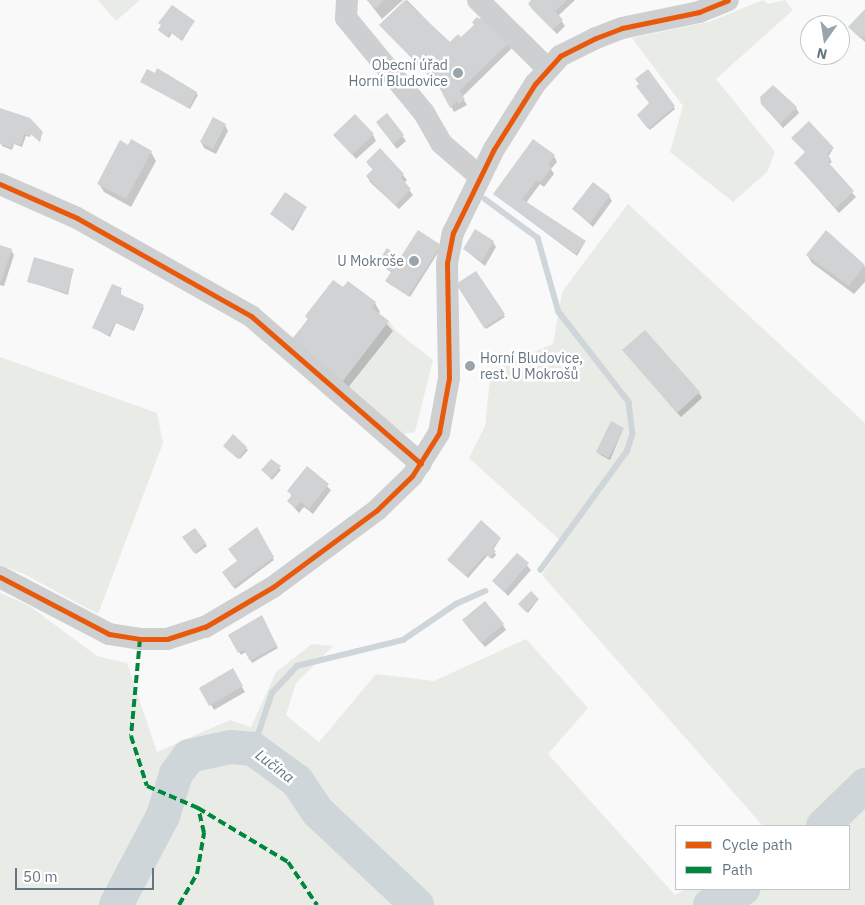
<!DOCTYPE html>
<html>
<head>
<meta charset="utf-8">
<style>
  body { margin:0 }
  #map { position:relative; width:865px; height:905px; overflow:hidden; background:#f9f9f9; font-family:"IBM Plex Sans",sans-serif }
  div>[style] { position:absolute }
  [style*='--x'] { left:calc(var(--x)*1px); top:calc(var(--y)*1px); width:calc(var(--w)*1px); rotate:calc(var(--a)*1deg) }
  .green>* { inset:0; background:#e8ebe6 }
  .shadow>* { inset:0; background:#0003 }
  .stream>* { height:5.5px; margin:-2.75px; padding:0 2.75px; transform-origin:2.75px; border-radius:2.75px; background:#ced6d9 }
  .river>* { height:34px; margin:-17px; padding:0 17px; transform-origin:17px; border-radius:17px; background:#ced6d9 }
  .building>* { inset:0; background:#d0d2d3 }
  .minor>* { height:22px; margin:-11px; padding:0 11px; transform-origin:11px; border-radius:11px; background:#cecfd0 }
  .quiet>* { height:4px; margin-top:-2px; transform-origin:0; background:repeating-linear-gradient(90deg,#00873e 0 8px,transparent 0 12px) }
  .cycleway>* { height:5px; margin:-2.5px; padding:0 2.5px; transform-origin:2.5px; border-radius:2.5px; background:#e8590c }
  .dots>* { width:14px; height:14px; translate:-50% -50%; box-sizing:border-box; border:2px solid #fff; border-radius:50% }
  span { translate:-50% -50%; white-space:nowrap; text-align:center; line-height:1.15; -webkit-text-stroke:5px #fff; paint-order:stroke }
  .poi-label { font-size:14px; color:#657683 }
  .right { translate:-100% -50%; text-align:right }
  .left { translate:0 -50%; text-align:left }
  .water-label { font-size:15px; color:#60757c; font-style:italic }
  .legend { position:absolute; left:675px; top:825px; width:175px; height:65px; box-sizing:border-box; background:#fff; border:1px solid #c1c8cd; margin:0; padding:6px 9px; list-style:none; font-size:15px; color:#657683 }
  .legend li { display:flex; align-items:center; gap:10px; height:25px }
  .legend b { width:25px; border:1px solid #c1c8cd }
  .north { position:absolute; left:800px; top:15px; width:50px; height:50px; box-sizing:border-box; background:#fff; border:1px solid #c1c8cd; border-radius:50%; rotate:193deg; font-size:14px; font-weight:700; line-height:20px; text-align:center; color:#657683 }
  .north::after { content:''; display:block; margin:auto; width:18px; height:22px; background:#99a4ac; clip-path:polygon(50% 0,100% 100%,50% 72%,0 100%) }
  .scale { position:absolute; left:15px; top:868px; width:139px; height:22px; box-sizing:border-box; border:2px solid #657683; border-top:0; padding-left:6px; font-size:15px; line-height:18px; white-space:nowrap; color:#657683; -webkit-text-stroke:4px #fff; paint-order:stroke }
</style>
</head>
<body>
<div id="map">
  <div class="green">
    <div style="clip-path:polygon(98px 0,140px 0,116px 21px)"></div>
    <div style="clip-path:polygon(763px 0,768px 4px,785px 0,793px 10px,716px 79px,775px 152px,767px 172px,733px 202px,670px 152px,683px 106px,632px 38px,709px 22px)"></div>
    <div style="clip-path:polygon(628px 204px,865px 423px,865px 905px,0 905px,0 593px,28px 605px,97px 656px,127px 663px,157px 752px,230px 720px,251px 727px,276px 672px,312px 644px,333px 646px,296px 683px,286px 715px,319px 742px,376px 674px,434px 681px,526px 639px,588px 708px,548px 754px,675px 895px,685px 889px,849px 889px,849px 826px,763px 826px,542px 575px,563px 543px,469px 458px,485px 426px,491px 370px,553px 344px,562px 292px)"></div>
    <div style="clip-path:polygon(389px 321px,396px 331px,433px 360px,415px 432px,403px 434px,342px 382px)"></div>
    <div style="clip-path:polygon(0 357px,157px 413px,163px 443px,98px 614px,24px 574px,0 565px)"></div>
  </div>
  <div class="shadow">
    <div style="clip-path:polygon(367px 0,403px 0,382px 19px)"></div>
    <div style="clip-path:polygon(407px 0,450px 44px,461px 39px,475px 25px,477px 19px,512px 48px,462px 97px,467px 105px,454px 112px,442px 90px,381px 25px)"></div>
    <div style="clip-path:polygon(533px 0,575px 0,558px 16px,565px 26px,557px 34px,532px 9px,529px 4px)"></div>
    <div style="clip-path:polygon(865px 11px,865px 42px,849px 27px)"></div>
    <div style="clip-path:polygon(194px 22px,182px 41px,172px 33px,169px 38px,159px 30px)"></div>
    <div style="clip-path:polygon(142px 82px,196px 93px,198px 95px,190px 109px)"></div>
    <div style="clip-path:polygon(762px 104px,796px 108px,799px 113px,783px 128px)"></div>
    <div style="clip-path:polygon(674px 107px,675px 109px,650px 130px,640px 117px)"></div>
    <div style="clip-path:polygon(0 110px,42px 133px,40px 142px,31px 134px,30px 137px,26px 136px,22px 147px,14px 144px,12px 150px,2px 146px)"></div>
    <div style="clip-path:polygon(387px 115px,406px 141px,397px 149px,377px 123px)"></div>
    <div style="clip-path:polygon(225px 125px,228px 131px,216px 154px,204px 148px,201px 142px)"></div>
    <div style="clip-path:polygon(335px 135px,373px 135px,376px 141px,356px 159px)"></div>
    <div style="clip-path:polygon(129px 146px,151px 152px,156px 161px,131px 207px,104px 192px,99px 184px)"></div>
    <div style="clip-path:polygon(833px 149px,828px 157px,832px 162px,828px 165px,856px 197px,839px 213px,795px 163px)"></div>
    <div style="clip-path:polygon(554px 156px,557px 162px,551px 169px,554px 174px,544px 187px,540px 184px,526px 203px,585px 242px,577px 256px,494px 194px)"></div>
    <div style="clip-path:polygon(367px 163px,403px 175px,407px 180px,404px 183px,413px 195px,399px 209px,370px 182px,367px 176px,373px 170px)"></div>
    <div style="clip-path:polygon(609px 196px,612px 201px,593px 227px,573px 209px)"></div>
    <div style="clip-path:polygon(306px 208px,293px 231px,271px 214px)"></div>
    <div style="clip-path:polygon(826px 232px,865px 267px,865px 282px,854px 294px,812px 263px,807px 255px)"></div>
    <div style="clip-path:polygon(493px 242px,496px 247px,485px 266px,464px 249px)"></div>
    <div style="clip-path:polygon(0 246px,11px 250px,14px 255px,4px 286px,0 285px)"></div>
    <div style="clip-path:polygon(441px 248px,410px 297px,388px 283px,392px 273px,378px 263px)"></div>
    <div style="clip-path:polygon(73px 270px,68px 295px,28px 281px)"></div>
    <div style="clip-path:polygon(476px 273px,505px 317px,486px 329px,458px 285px)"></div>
    <div style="clip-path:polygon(348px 283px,375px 303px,380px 312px,378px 314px,393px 331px,347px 389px,306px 316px)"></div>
    <div style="clip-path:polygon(121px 289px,121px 296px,144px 308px,134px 331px,116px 323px,110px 337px,94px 328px)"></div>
    <div style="clip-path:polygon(699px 393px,702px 398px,681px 417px,670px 405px)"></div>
    <div style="clip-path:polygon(623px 429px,610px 460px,599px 454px,597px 452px)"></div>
    <div style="clip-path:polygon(233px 436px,248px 450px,240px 459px,224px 446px)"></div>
    <div style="clip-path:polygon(271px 460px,281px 470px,272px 480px,264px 472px)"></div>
    <div style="clip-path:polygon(307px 468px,331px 490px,313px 514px,304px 507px,299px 513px,288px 501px,292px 497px,289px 491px)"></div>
    <div style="clip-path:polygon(195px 529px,207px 546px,196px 554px,184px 537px)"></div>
    <div style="clip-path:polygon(256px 529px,274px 560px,235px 589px,223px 573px,238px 562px)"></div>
    <div style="clip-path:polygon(500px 539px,493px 550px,496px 555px,492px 559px,488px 555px,468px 578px,450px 562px)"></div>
    <div style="clip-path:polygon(517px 554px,531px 570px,508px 596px,494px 581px)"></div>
    <div style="clip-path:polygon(538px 600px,528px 613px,521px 606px)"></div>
    <div style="clip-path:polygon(262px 617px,278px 648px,252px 663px,247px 651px,241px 655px,230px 635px)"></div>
    <div style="clip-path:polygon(503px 625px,506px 630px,485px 647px,467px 626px)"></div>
    <div style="clip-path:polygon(232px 670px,245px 692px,214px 710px,201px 688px)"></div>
  </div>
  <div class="stream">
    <div style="--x:485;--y:199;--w:66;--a:36.3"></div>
    <div style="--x:538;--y:238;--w:77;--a:74.2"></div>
    <div style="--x:559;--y:312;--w:114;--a:52.1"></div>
    <div style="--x:629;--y:402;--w:32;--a:83"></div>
    <div style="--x:633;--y:434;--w:19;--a:108"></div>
    <div style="--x:627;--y:452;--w:146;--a:126.1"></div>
    <div style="--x:253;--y:749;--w:59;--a:-71.3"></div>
    <div style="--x:272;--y:693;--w:37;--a:-47"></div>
    <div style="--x:297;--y:666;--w:109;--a:-13.8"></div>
    <div style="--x:403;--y:640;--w:64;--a:-34.2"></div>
    <div style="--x:456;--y:604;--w:32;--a:-24"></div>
  </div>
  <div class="river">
    <div style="--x:823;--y:826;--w:59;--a:-44.3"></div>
    <div style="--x:116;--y:905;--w:101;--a:-62.2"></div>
    <div style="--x:163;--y:816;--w:44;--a:-72.8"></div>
    <div style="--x:176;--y:774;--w:22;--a:-54"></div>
    <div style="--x:189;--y:756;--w:43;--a:-12.1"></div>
    <div style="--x:231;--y:747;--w:22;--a:5"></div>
    <div style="--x:253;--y:749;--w:54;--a:36"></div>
    <div style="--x:297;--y:781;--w:37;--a:56"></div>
    <div style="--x:318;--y:812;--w:136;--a:43.2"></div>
    <div style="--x:710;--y:905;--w:37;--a:-26"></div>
  </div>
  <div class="building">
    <div style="clip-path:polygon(367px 0,384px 0,375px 9px)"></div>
    <div style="clip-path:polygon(405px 0,450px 42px,458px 34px,461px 37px,474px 25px,472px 22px,477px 17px,480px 19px,484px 15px,510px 42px,459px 91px,465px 99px,459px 104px,457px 101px,450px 108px,438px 85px,379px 25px)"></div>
    <div style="clip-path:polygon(531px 0,567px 0,555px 11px,563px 20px,553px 30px,528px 4px)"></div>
    <div style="clip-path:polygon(172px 5px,195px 21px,181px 40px,170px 32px,167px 37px,158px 30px,161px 25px,158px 23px)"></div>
    <div style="clip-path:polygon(865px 9px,865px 38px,862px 36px,860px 38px,848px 27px)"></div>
    <div style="clip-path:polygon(157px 68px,197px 92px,189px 108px,140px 82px,147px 69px,155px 73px)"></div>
    <div style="clip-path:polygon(648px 69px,675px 106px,648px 129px,637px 115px,649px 103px,636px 86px,639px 84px,635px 79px)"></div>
    <div style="clip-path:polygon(773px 85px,797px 107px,780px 124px,761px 104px,760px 97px)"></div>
    <div style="clip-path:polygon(0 108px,30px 118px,43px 132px,39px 141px,30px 133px,29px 136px,24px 134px,21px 145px,13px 143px,11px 148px,0 144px)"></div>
    <div style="clip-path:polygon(387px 113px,404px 135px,393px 144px,376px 122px)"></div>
    <div style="clip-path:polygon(355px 114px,374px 134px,352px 155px,333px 135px)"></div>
    <div style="clip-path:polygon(213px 117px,226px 124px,213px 149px,200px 142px)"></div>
    <div style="clip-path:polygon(809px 121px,834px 148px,827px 154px,831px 159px,828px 162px,854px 191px,836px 208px,794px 163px,805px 152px,791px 138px)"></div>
    <div style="clip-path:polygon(131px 139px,152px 151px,126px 199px,97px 184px,120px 140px,128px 145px)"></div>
    <div style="clip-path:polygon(533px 139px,555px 155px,548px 165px,552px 167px,541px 182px,537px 180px,522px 199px,586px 241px,576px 254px,493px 194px)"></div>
    <div style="clip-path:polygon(380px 148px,404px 174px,401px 178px,411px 189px,395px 205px,366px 176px,373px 169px,366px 162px)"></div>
    <div style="clip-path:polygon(593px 182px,610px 195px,590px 223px,572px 209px)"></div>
    <div style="clip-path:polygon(285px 192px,307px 207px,291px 229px,270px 214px)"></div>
    <div style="clip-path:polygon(475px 229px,494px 241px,482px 261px,463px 249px)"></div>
    <div style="clip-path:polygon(418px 230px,441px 245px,408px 296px,385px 281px,391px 272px,377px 263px,387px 248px,400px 258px)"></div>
    <div style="clip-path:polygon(826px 230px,865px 265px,849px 286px,806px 255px)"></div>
    <div style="clip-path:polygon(0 245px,12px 249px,0 284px)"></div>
    <div style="clip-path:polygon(34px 257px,74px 269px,67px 293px,27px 282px)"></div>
    <div style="clip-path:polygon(476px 271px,505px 314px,484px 328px,456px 284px)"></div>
    <div style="clip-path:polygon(333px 280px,343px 287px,348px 281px,376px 302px,372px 308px,389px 321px,342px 382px,292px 339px,308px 319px,305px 316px)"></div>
    <div style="clip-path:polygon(112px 284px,122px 288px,120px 294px,144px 305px,133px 330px,115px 322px,109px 335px,92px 328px)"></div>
    <div style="clip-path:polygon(645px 330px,700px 392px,677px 413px,622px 350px)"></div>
    <div style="clip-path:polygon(611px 421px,624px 428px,609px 458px,596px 452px)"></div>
    <div style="clip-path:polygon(233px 434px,247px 447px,238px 459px,223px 446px)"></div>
    <div style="clip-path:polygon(271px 459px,281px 466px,271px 478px,261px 470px)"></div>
    <div style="clip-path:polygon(307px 466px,329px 484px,309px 509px,301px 502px,295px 508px,287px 501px,292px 495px,287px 491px)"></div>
    <div style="clip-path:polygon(481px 520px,501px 538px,492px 548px,496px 551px,490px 558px,486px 554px,466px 576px,447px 560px)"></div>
    <div style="clip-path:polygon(257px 527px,274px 557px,233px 587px,222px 572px,237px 561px,228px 549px)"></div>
    <div style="clip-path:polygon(195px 528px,206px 543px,194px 553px,182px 537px)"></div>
    <div style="clip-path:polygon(517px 553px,529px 563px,504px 592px,492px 581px)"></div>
    <div style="clip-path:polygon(531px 591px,539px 599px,526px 612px,518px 604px)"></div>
    <div style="clip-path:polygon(485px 601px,504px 624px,481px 643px,462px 620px)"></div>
    <div style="clip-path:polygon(262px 615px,277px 646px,250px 661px,244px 650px,238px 653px,228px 635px)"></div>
    <div style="clip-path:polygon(233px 668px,243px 686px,209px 706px,199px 688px)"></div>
  </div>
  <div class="minor">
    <div style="--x:347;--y:0;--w:18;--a:93"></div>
    <div style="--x:346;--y:18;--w:123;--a:50.6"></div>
    <div style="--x:424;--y:113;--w:34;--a:60"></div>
    <div style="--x:441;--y:143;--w:50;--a:41"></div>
    <div style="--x:478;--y:0;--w:97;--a:44.6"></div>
    <div style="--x:0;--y:184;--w:84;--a:23.8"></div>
    <div style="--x:77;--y:218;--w:200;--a:29.4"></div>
    <div style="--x:251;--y:316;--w:225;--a:41"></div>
    <div style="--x:0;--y:577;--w:123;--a:27.6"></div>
    <div style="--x:109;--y:634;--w:31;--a:9"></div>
    <div style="--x:140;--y:639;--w:27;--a:0"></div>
    <div style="--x:167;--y:639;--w:40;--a:-18"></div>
    <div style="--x:205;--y:627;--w:79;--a:-30.5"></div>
    <div style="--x:273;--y:587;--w:129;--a:-36.5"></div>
    <div style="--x:377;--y:510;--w:49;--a:-44.2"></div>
    <div style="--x:412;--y:476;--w:51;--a:-57.9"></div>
    <div style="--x:439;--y:433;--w:56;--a:-79.7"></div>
    <div style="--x:449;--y:378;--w:115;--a:-91"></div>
    <div style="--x:447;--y:263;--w:31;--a:-79"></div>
    <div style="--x:453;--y:233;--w:93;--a:-64"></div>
    <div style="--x:494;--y:149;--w:77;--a:-57.8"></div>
    <div style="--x:535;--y:84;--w:38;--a:-48"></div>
    <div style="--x:560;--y:56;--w:40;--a:-26.6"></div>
    <div style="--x:596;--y:38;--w:28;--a:-21"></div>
    <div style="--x:622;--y:28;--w:79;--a:-11.7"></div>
    <div style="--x:699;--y:12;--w:31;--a:-22"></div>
  </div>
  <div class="quiet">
    <div style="--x:140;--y:639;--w:97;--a:95.3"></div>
    <div style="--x:131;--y:736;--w:52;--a:72.3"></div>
    <div style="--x:147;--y:786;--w:56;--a:23.3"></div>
    <div style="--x:198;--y:808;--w:105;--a:31"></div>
    <div style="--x:288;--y:862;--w:52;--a:56"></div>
    <div style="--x:179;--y:905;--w:36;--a:-60"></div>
    <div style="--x:197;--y:874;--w:42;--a:-80.3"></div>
    <div style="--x:204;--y:833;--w:26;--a:-103"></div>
  </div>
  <div class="cycleway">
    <div style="--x:0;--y:184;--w:84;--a:23.8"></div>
    <div style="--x:77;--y:218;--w:200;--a:29.4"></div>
    <div style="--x:251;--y:316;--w:225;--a:41"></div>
    <div style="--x:0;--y:577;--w:123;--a:27.6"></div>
    <div style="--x:109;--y:634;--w:31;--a:9"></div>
    <div style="--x:140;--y:639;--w:27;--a:0"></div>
    <div style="--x:167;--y:639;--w:40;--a:-18"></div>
    <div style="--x:205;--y:627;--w:79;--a:-30.5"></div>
    <div style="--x:273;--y:587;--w:129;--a:-36.5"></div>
    <div style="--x:377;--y:510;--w:49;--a:-44.2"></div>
    <div style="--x:412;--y:476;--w:51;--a:-57.9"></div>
    <div style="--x:439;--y:433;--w:56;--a:-79.7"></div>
    <div style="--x:449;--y:378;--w:115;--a:-91"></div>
    <div style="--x:447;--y:263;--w:31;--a:-79"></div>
    <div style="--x:453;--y:233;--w:93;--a:-64"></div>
    <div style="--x:494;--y:149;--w:77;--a:-57.8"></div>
    <div style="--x:535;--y:84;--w:38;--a:-48"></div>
    <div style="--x:560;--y:56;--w:40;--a:-26.6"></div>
    <div style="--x:596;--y:38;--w:28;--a:-21"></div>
    <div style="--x:622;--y:28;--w:79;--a:-11.7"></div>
    <div style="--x:699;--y:12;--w:31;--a:-22"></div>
  </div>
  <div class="dots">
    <div style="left:458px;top:73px;background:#99a4ac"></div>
    <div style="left:414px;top:261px;background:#99a4ac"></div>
    <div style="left:470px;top:366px;background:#99a4ac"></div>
  </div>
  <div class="poi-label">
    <span class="right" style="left:448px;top:73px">Obecní úřad<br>Horní Bludovice</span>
    <span class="right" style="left:404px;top:261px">U Mokroše</span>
    <span class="left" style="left:480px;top:366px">Horní Bludovice,<br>rest. U Mokrošů</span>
  </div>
  <div class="water-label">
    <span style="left:275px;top:766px;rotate:37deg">Lučina</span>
  </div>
  <ul class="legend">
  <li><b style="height:6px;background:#e8590c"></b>Cycle path</li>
  <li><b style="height:6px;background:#00873e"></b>Path</li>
  </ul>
  <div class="north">N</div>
  <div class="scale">50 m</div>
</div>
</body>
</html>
